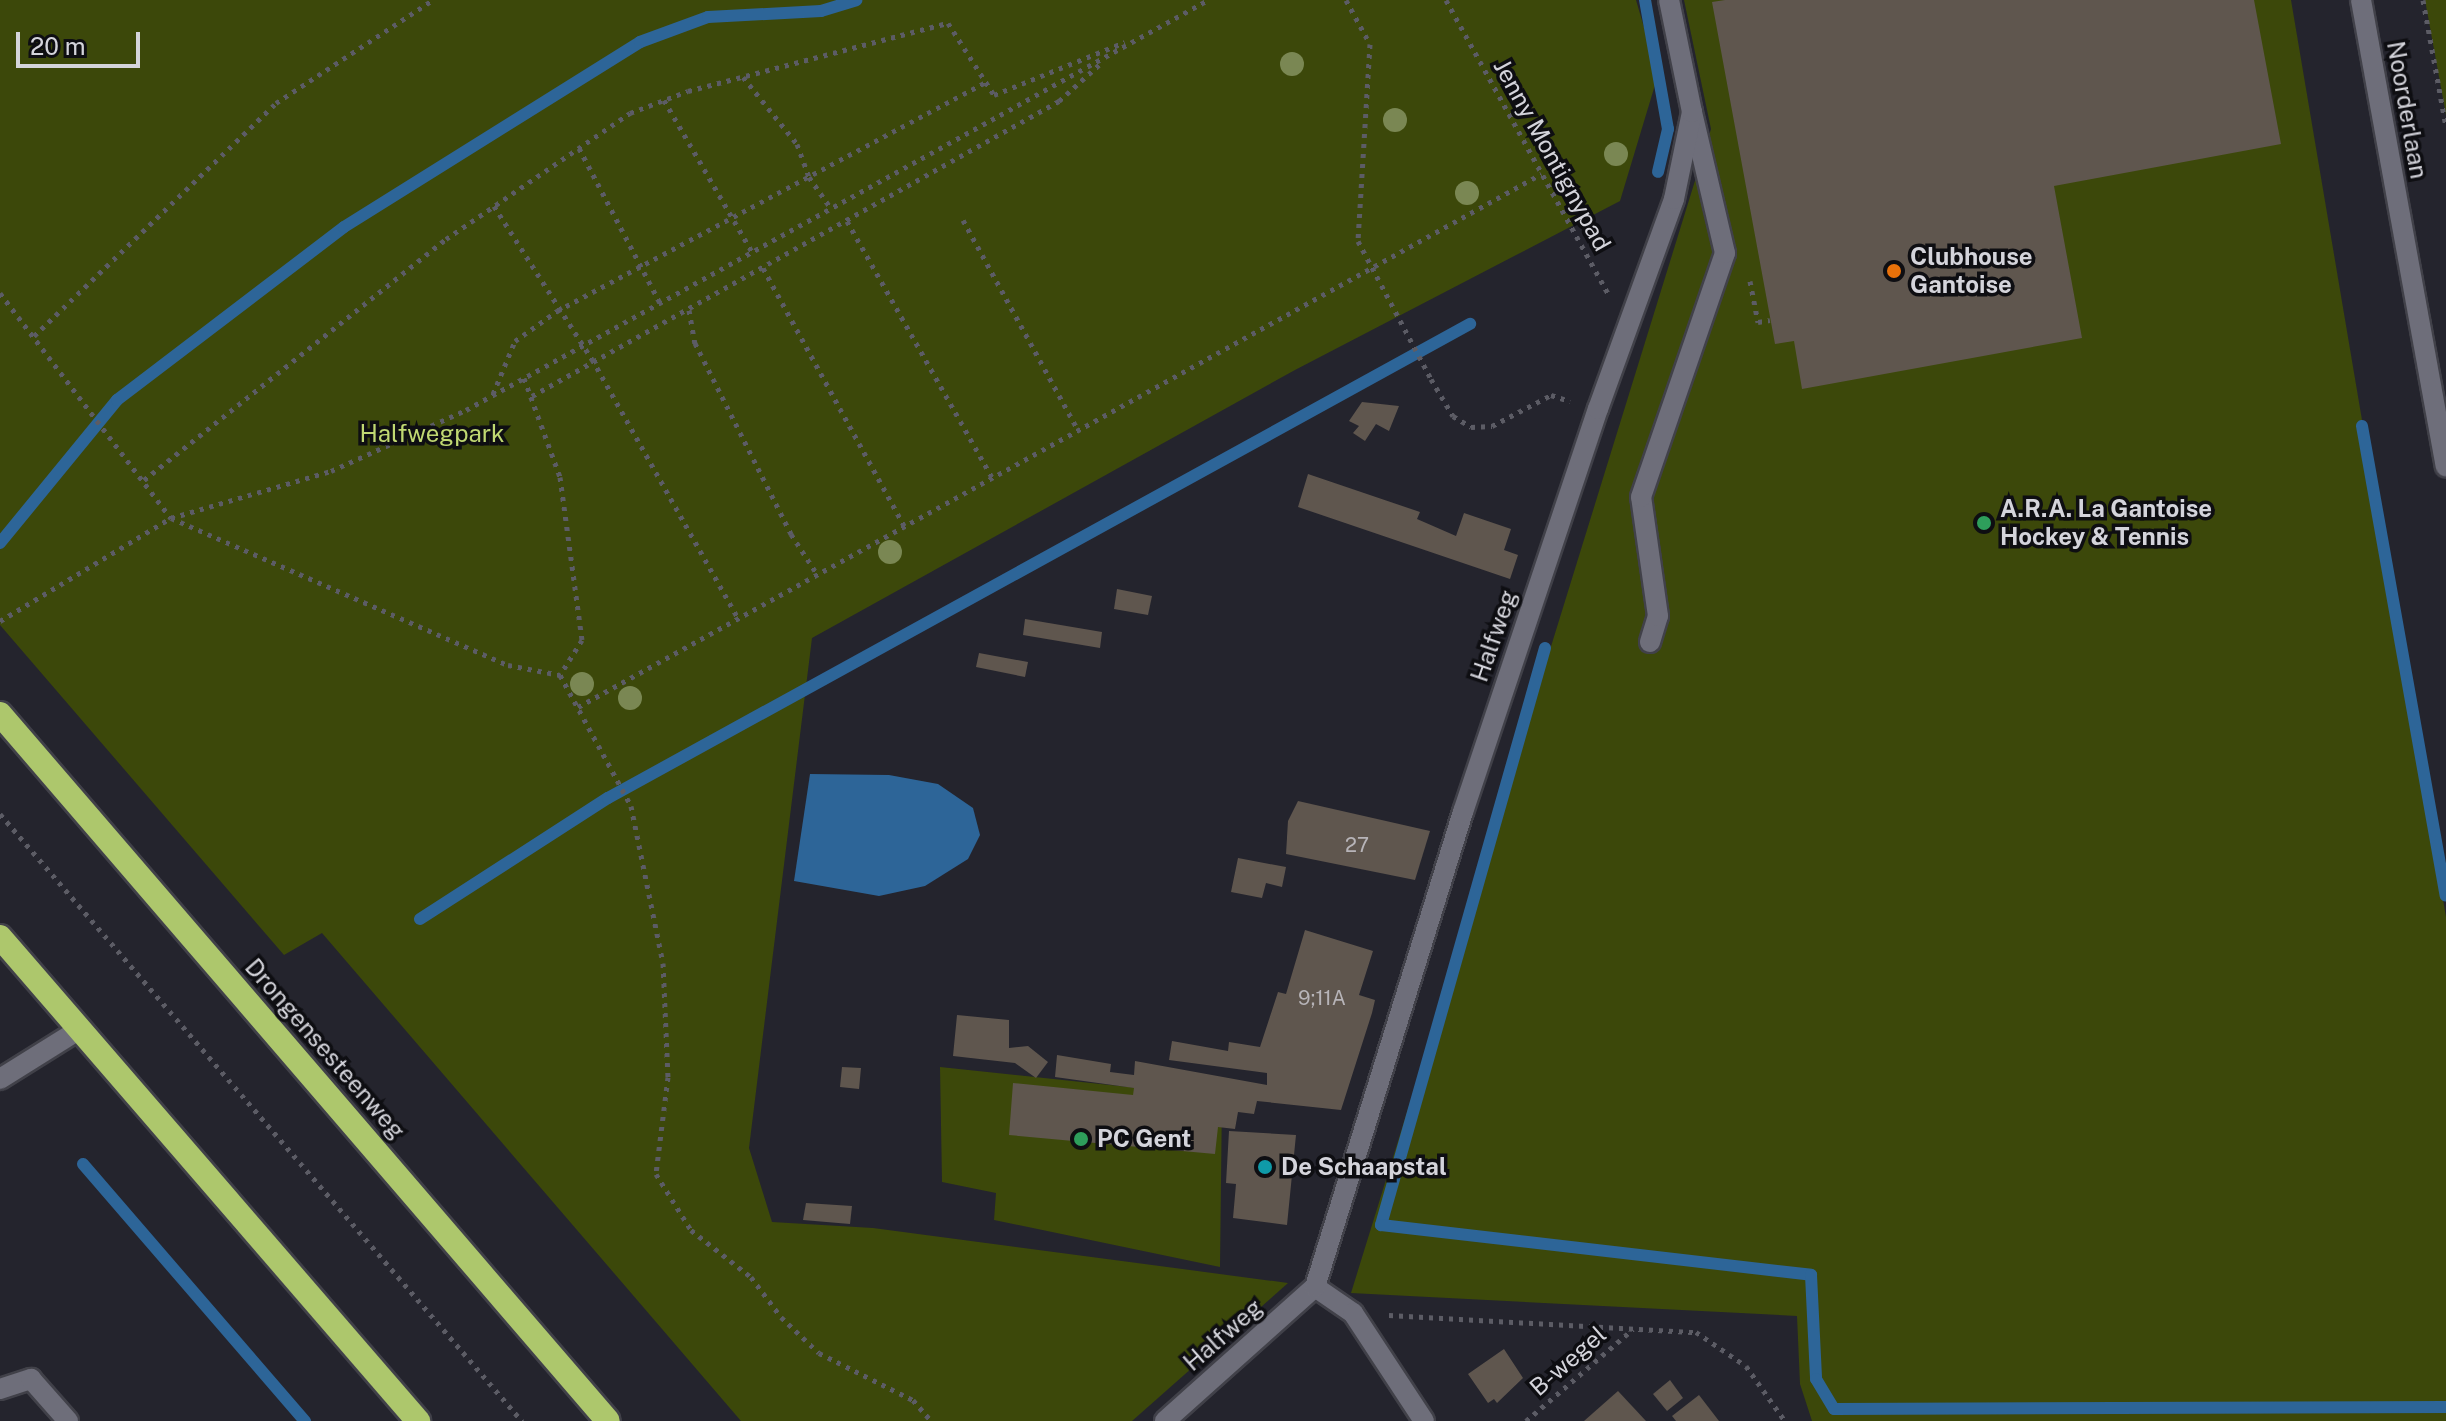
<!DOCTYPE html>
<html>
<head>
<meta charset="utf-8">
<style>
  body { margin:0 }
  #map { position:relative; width:2446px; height:1421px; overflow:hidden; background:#24242d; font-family:"Public Sans",sans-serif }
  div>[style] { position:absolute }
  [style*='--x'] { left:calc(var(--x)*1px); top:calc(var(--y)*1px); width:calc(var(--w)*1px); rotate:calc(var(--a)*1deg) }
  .green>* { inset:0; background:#3c480a }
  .water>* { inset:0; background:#2d6598 }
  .stream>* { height:12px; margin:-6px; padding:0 6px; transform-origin:6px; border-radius:6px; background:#2d6598 }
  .building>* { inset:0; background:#5f564e }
  .path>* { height:5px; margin-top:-2.5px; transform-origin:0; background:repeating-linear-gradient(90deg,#5c5c65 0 4px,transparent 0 10px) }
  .roads { filter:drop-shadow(2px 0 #414149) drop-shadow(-2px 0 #414149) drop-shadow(0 2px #414149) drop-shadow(0 -2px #414149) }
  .lane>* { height:20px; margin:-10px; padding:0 10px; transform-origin:10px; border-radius:10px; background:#6e6e7a }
  .street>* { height:20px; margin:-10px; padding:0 10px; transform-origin:10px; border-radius:10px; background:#6e6e7a }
  .secondary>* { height:20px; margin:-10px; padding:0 10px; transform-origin:10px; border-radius:10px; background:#6e6e7a }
  .highway>* { height:24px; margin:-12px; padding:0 12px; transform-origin:12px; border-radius:12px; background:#adc76c }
  .trees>* { width:24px; height:24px; margin:-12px; border-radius:50%; background:#7a8753 }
  .dots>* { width:22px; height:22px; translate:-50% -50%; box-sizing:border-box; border:4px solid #0e0e12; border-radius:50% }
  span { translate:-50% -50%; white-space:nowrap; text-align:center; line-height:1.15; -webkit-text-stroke:7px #0e0e12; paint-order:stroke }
  .number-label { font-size:20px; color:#b7b4b8 }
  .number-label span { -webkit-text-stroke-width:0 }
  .street-label { font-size:24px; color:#d4d4db }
  .poi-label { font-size:24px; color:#d4d4db; font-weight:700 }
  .left { translate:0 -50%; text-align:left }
  .park-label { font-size:24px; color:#c0d872 }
  .scale { position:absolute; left:16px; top:32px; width:124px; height:36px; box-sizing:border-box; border:4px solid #d4d4db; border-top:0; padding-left:10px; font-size:24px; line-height:28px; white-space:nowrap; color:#d4d4db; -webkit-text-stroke:6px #0e0e12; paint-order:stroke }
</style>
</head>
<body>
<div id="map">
  <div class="green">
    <div style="clip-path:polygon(0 0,1636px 0,1658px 75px,1620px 201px,1295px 370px,812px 638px,749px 1148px,772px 1222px,873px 1228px,1288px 1283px,1132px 1421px,741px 1421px,322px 933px,284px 955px,0 625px)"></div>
    <div style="clip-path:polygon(1684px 0,2291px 0,2446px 917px,2446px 1421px,1812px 1421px,1800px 1384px,1797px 1316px,1351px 1293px,1711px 129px)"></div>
    <div style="clip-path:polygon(2425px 0,2446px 0,2446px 115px)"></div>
    <div style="clip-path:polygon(940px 1067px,1222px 1097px,1220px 1267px,994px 1220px,996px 1193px,942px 1182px)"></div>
  </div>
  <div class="water">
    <div style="clip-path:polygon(810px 774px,889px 775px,938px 784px,973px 808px,980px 835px,968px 859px,925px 886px,879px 896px,794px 881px)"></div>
  </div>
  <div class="stream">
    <div style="--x:1645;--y:0;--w:131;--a:79.9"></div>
    <div style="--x:1668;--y:129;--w:44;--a:103.1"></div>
    <div style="--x:2362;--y:426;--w:477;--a:79.9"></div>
    <div style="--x:0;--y:543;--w:185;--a:-50.7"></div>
    <div style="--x:117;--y:400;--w:285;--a:-37.3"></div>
    <div style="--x:344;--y:227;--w:349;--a:-32"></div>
    <div style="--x:640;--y:42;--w:72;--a:-20.2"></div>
    <div style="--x:708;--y:17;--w:113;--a:-3"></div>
    <div style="--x:821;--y:11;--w:37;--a:-17"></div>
    <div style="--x:1545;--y:648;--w:600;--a:105.87"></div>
    <div style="--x:1381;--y:1225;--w:433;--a:6.6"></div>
    <div style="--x:1811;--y:1275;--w:104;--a:87.2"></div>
    <div style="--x:1816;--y:1379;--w:35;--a:59"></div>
    <div style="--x:1834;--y:1409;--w:612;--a:-0.19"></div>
    <div style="--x:420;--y:919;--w:224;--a:-32.8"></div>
    <div style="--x:608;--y:798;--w:984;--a:-28.81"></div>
    <div style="--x:83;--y:1164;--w:340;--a:49.2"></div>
  </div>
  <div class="building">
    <div style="clip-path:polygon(1725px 0,2254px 0,2281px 144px,2054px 186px,2082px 338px,1802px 389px,1794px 341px,1775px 344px,1712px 2px)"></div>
    <div style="clip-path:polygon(1362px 402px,1399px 406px,1389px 431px,1376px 424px,1365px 441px,1353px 433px,1359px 426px,1349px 421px)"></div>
    <div style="clip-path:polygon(1308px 474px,1420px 512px,1417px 519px,1456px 536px,1464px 513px,1511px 529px,1504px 550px,1518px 555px,1510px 579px,1298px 507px)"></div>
    <div style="clip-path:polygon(1117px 589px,1152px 596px,1148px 615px,1114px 609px)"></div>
    <div style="clip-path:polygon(1025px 619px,1102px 632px,1100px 648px,1023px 635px)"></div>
    <div style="clip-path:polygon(979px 653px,1028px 662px,1025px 677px,976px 667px)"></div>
    <div style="clip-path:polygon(1298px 801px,1430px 831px,1415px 880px,1286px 854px,1288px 821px)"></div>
    <div style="clip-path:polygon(1238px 858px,1286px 867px,1282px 887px,1266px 883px,1262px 898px,1231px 892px)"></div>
    <div style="clip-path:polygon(1305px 930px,1373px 951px,1359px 995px,1375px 1000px,1372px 1013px,1341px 1110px,1257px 1101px,1254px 1114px,1238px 1112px,1235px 1129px,1218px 1127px,1215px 1154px,1009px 1135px,1013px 1083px,1133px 1095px,1134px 1088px,1055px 1077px,1057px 1055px,1111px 1064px,1110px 1072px,1134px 1075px,1135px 1061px,1267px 1085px,1267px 1073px,1169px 1060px,1172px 1041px,1228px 1051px,1229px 1042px,1260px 1047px,1278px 992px,1286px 994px)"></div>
    <div style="clip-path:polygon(957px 1015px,1009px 1020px,1009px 1048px,1028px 1046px,1048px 1062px,1036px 1078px,1015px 1063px,953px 1056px)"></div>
    <div style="clip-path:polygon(842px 1067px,861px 1068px,859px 1089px,840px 1087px)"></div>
    <div style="clip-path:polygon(1229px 1131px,1296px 1135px,1287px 1225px,1233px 1218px,1236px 1184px,1226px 1183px)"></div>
    <div style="clip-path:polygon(806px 1203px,852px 1206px,850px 1224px,803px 1220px)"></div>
    <div style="clip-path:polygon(1504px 1349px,1523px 1378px,1497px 1403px,1494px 1399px,1488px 1403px,1468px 1374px)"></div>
    <div style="clip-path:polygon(1670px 1380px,1683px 1398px,1667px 1411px,1653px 1394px)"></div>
    <div style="clip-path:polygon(1618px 1391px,1646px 1421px,1584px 1421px)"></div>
    <div style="clip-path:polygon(1699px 1395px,1719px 1421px,1676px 1421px,1672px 1416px)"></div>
  </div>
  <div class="path">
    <div style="--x:1346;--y:0;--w:50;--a:61.4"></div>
    <div style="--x:1370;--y:44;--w:197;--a:93.5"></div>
    <div style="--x:1358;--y:241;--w:156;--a:62.1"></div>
    <div style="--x:1431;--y:379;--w:43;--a:59.3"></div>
    <div style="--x:1453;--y:416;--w:21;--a:31"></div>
    <div style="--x:1471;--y:427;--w:21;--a:-3"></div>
    <div style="--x:1492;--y:426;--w:67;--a:-27.7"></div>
    <div style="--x:1551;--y:395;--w:20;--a:18"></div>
    <div style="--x:1446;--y:0;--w:335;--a:61.1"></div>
    <div style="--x:2423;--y:0;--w:128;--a:79.7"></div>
    <div style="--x:743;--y:77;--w:86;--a:51.1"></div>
    <div style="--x:797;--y:144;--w:35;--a:70"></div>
    <div style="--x:809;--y:177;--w:38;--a:55"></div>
    <div style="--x:664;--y:100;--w:176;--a:59.9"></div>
    <div style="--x:579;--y:148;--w:175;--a:62.4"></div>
    <div style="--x:494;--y:206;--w:182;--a:57.4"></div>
    <div style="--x:592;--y:359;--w:297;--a:60.6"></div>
    <div style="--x:963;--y:220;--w:239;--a:61.3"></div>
    <div style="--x:847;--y:221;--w:294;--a:60.5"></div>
    <div style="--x:763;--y:268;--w:294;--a:61.3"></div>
    <div style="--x:1750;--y:281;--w:42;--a:79"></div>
    <div style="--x:1758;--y:322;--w:12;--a:-9"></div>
    <div style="--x:0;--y:293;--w:283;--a:52.8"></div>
    <div style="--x:171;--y:518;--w:167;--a:-16.4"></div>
    <div style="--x:331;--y:471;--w:148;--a:-24.3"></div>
    <div style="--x:466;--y:410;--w:848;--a:-28.92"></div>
    <div style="--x:689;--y:310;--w:34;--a:80"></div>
    <div style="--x:695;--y:343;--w:214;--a:63.3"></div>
    <div style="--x:791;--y:534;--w:48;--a:57"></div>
    <div style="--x:34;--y:336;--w:336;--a:-43.9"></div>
    <div style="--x:276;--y:103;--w:188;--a:-33.3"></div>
    <div style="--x:524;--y:378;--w:105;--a:70"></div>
    <div style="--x:560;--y:477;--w:164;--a:82.3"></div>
    <div style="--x:582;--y:640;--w:41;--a:122.2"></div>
    <div style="--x:493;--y:394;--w:57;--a:-67.5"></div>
    <div style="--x:515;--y:341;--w:52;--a:-35.5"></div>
    <div style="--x:557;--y:311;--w:486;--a:-28.1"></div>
    <div style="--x:532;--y:396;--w:604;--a:-29.24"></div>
    <div style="--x:1059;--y:101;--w:58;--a:-42.2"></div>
    <div style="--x:144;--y:480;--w:386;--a:-38.6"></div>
    <div style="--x:446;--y:239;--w:223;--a:-34.4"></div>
    <div style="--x:630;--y:113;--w:62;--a:-20.8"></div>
    <div style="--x:688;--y:91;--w:269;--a:-14.7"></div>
    <div style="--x:948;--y:23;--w:85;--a:57.4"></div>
    <div style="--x:994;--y:95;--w:141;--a:-22"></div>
    <div style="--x:0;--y:621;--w:200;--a:-31.1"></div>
    <div style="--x:171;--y:518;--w:368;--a:23.6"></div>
    <div style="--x:508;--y:665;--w:53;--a:10.9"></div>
    <div style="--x:560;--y:675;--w:149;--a:61.5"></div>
    <div style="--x:631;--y:806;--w:160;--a:78.5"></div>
    <div style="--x:663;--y:963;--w:114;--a:87.5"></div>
    <div style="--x:668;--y:1077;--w:98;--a:97.1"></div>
    <div style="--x:656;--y:1174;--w:66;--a:58"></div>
    <div style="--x:691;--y:1230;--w:76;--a:38.1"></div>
    <div style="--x:751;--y:1277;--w:50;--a:53.1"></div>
    <div style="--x:781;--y:1317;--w:52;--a:43.5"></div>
    <div style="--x:819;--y:1353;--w:105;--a:26.6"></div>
    <div style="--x:913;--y:1400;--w:28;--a:49"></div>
    <div style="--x:578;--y:707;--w:1101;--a:-28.96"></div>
    <div style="--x:0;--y:814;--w:801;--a:49.31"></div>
    <div style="--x:1389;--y:1315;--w:307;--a:3.2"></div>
    <div style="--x:1696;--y:1332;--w:60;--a:34.2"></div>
    <div style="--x:1746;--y:1366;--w:67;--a:54.7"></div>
    <div style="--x:1526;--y:1421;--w:141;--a:-40.7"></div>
  </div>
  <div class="roads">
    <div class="lane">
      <div style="--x:1650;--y:642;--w:27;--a:-73"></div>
      <div style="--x:1658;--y:616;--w:120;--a:-98.1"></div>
      <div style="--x:1641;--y:497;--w:258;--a:-71"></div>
      <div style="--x:1725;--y:253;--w:145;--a:-103.2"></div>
      <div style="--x:0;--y:1079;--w:94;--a:-32"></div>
      <div style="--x:1315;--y:1287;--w:46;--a:34.4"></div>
      <div style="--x:1353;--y:1313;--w:129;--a:56.7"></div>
      <div style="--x:0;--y:1389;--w:33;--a:-18"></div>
      <div style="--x:31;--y:1379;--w:56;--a:48.6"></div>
    </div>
    <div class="street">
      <div style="--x:1165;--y:1421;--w:201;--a:-41.8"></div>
      <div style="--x:1315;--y:1287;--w:498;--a:-72.7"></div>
      <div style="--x:1463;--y:812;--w:425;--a:-71.5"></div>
      <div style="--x:1598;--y:409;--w:223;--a:-70.1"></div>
      <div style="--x:1674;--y:199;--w:89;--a:-78.3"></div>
      <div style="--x:1692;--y:112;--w:114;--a:-101.6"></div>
    </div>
    <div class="secondary">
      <div style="--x:2361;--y:0;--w:474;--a:79.7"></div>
    </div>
    <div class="highway">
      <div style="--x:0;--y:714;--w:932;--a:49.31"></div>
      <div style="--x:0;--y:937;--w:640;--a:49.18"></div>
    </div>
  </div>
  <div class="trees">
    <div style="left:1292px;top:64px"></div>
    <div style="left:1395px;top:120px"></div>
    <div style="left:1616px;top:154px"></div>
    <div style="left:1467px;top:193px"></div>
    <div style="left:890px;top:552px"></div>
    <div style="left:582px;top:684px"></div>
    <div style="left:630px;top:698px"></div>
  </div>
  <div class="dots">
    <div style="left:1894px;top:271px;background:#e8710a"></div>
    <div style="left:1984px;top:523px;background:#2e9e5b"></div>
    <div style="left:1081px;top:1139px;background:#2e9e5b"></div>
    <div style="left:1265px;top:1167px;background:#0f9aa8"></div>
  </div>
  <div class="number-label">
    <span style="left:1357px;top:845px">27</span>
    <span style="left:1322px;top:998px">9;11A</span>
  </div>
  <div class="street-label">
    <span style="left:2407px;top:110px;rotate:80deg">Noorderlaan</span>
    <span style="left:1552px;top:155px;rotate:61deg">Jenny Montignypad</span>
    <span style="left:1494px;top:636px;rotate:-71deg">Halfweg</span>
    <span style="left:325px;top:1049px;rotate:49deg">Drongensesteenweg</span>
    <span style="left:1223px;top:1335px;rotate:-41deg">Halfweg</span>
    <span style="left:1568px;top:1361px;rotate:-41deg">B-wegel</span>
  </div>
  <div class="poi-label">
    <span class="left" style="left:1910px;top:271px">Clubhouse<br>Gantoise</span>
    <span class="left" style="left:2000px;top:523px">A.R.A. La Gantoise<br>Hockey &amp; Tennis</span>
    <span class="left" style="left:1097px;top:1139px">PC Gent</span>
    <span class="left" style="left:1281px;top:1167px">De Schaapstal</span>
  </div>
  <div class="park-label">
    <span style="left:432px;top:434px">Halfwegpark</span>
  </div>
  <div class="scale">20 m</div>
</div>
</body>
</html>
